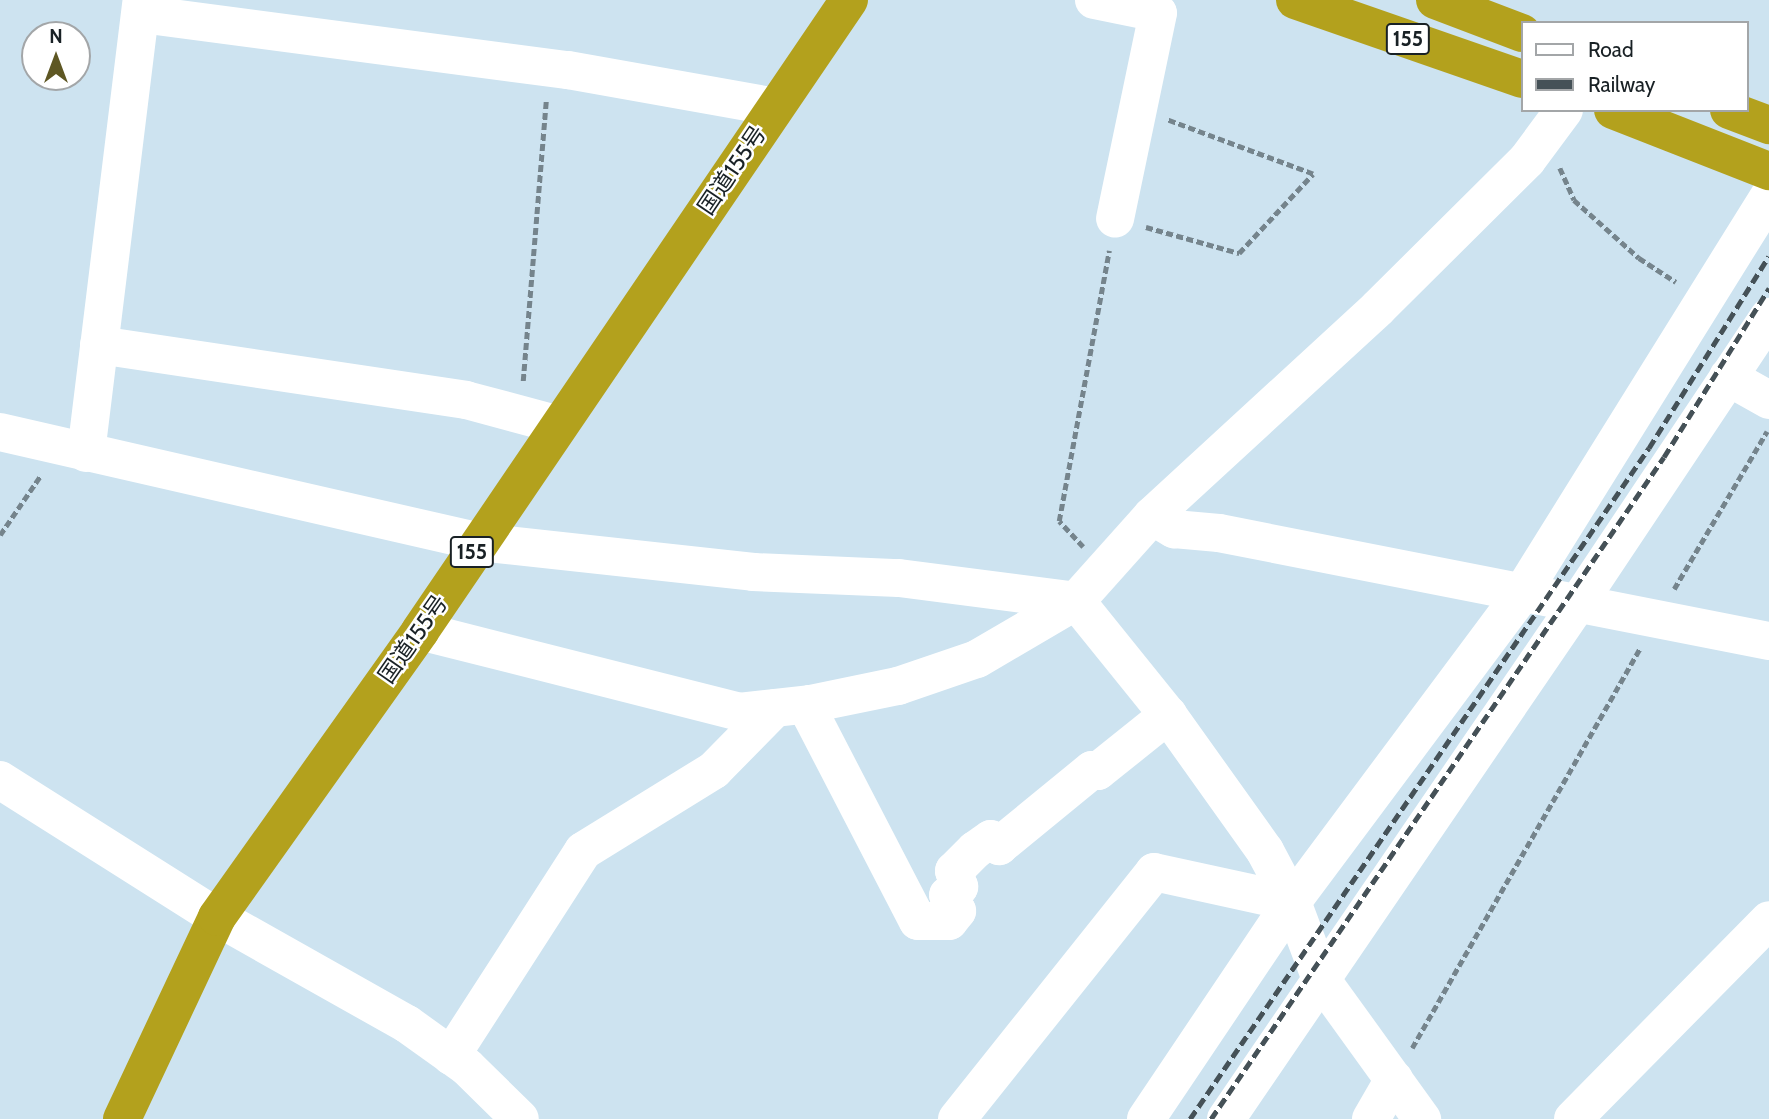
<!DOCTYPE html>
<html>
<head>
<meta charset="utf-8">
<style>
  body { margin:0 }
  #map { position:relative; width:1769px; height:1119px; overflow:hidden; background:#cde3f0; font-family:Cabin,"Noto Sans JP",sans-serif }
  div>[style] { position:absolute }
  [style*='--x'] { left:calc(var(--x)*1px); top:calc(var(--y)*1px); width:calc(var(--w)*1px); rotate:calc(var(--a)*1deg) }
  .path>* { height:4.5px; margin-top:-2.25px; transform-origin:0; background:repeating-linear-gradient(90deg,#75848c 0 7px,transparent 0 10.5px) }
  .minor>* { height:38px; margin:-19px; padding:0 19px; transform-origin:19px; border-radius:19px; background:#fff }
  .highway>* { height:38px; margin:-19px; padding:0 19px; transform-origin:19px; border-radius:19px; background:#b3a11d }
  .rail>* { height:5px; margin-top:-2.5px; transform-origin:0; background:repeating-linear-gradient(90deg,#455157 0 10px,transparent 0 15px) }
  span { translate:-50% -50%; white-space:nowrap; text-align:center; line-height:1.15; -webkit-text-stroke:5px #fff; paint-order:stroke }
  .shield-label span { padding:2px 5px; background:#fff; border:2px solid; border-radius:5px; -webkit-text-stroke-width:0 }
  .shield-label { font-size:21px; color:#192125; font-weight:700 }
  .street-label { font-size:23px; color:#192125 }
  .legend { position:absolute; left:1521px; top:21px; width:228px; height:91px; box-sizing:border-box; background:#fff; border:2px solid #a3a6a8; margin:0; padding:9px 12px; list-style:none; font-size:21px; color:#192125 }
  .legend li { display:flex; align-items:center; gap:14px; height:35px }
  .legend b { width:35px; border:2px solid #a3a6a8 }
  .north { position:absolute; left:21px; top:21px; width:70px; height:70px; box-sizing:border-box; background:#fff; border:2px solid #a3a6a8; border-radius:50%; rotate:0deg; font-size:19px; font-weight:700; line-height:28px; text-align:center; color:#192125 }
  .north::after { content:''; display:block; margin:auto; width:24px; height:32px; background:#5e5723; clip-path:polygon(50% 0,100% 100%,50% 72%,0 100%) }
</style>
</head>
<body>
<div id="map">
  <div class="path">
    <div style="--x:1560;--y:168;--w:35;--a:66"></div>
    <div style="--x:1574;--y:200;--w:87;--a:41.7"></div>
    <div style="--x:1639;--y:258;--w:44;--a:33"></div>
    <div style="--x:1146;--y:227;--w:97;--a:15.6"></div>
    <div style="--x:1239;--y:253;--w:108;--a:-46.9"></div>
    <div style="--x:1313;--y:174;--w:155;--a:-159.6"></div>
    <div style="--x:523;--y:381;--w:282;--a:-85.3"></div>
    <div style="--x:0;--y:535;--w:73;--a:-55.7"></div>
    <div style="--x:1083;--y:547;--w:35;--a:-133"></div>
    <div style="--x:1059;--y:521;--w:275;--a:-79.5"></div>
    <div style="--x:1674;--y:589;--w:183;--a:-59.5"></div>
    <div style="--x:1412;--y:1048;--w:460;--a:-60.3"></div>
  </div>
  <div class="minor">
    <div style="--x:1094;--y:0;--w:65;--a:11.5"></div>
    <div style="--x:1158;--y:13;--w:210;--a:101.8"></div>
    <div style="--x:141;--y:14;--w:431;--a:7.5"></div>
    <div style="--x:568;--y:70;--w:211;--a:10.1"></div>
    <div style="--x:99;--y:345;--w:371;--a:8.5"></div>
    <div style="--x:466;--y:400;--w:96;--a:15"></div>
    <div style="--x:1728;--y:377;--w:47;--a:29.3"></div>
    <div style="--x:0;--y:432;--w:491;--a:12.9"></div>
    <div style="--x:479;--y:542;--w:276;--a:6.2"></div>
    <div style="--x:753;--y:572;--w:146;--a:2.4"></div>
    <div style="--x:899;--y:578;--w:178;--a:7.4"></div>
    <div style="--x:1076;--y:601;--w:146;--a:51.1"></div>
    <div style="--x:1168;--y:715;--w:167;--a:54.5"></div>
    <div style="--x:1265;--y:851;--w:58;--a:62.1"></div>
    <div style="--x:1292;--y:902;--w:82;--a:69.4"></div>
    <div style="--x:1321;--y:979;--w:173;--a:54.2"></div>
    <div style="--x:86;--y:453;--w:456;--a:-83"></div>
    <div style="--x:1152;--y:516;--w:26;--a:31"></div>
    <div style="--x:1174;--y:529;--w:45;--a:5.1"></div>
    <div style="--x:1219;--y:533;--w:561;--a:11.11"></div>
    <div style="--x:420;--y:631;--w:329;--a:14.2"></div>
    <div style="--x:739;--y:712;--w:71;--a:-6.4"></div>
    <div style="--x:810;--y:704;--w:90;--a:-11.6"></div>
    <div style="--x:898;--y:686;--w:83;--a:-18.9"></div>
    <div style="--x:977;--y:659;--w:115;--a:-30.4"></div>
    <div style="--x:1076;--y:601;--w:114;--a:-48.2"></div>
    <div style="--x:1152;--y:516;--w:307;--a:-42.6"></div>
    <div style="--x:1378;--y:308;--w:210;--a:-44.8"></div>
    <div style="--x:1527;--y:160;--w:62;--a:-53.5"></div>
    <div style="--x:810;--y:704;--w:11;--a:85"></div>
    <div style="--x:811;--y:715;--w:232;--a:62.6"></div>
    <div style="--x:918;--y:921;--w:31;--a:0"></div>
    <div style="--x:949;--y:921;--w:13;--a:-51"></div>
    <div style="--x:957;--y:911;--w:18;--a:-119"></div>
    <div style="--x:948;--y:895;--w:14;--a:-36"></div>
    <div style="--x:959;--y:887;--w:17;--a:-107"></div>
    <div style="--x:954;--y:871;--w:30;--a:-45"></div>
    <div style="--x:975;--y:850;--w:19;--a:-35"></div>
    <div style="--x:991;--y:839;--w:11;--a:41"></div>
    <div style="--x:999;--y:846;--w:120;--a:-39.3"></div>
    <div style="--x:1092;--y:770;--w:6;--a:9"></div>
    <div style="--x:1098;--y:771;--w:90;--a:-38.7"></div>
    <div style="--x:0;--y:780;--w:257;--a:32.3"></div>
    <div style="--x:217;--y:917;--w:218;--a:29.4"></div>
    <div style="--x:407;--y:1024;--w:74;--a:35.6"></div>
    <div style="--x:467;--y:1067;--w:74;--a:44.5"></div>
    <div style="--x:451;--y:1056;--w:244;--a:-57.2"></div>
    <div style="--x:583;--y:851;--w:154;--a:-31.7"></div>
    <div style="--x:714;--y:770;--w:87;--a:-45.5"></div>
    <div style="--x:957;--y:1119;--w:316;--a:-51.4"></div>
    <div style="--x:1154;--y:872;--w:141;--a:12.3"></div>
    <div style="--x:1146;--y:1119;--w:262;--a:-56.1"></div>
    <div style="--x:1292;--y:902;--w:385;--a:-53.3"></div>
    <div style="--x:1522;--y:593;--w:468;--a:-58.1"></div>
    <div style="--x:1226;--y:1119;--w:625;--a:-55.7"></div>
    <div style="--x:1578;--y:603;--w:344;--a:-56.3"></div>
    <div style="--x:1371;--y:1119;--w:46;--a:-60.1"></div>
    <div style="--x:1573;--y:1119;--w:279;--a:-45.4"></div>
  </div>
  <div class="highway">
    <div style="--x:1295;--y:0;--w:240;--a:19.2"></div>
    <div style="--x:1435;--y:0;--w:93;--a:20.8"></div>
    <div style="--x:1613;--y:110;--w:168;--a:21.4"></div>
    <div style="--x:1729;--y:110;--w:43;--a:20.6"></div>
    <div style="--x:122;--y:1119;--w:223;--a:-64.8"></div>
    <div style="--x:217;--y:917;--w:351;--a:-54.6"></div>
    <div style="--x:420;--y:631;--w:763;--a:-55.79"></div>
  </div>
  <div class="rail">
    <div style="--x:1190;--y:1119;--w:813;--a:-55.63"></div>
    <div style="--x:1649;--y:448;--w:226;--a:-58"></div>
    <div style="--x:1211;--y:1119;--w:802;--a:-55.62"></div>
    <div style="--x:1664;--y:457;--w:199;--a:-58.1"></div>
  </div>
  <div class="shield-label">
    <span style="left:1408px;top:39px">155</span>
    <span style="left:472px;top:552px">155</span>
  </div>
  <div class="street-label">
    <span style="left:732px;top:170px;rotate:-56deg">国道155号</span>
    <span style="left:413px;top:639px;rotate:-55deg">国道155号</span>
  </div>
  <ul class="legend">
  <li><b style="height:9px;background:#fff"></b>Road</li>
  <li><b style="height:9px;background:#455157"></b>Railway</li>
  </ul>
  <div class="north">N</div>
</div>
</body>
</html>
